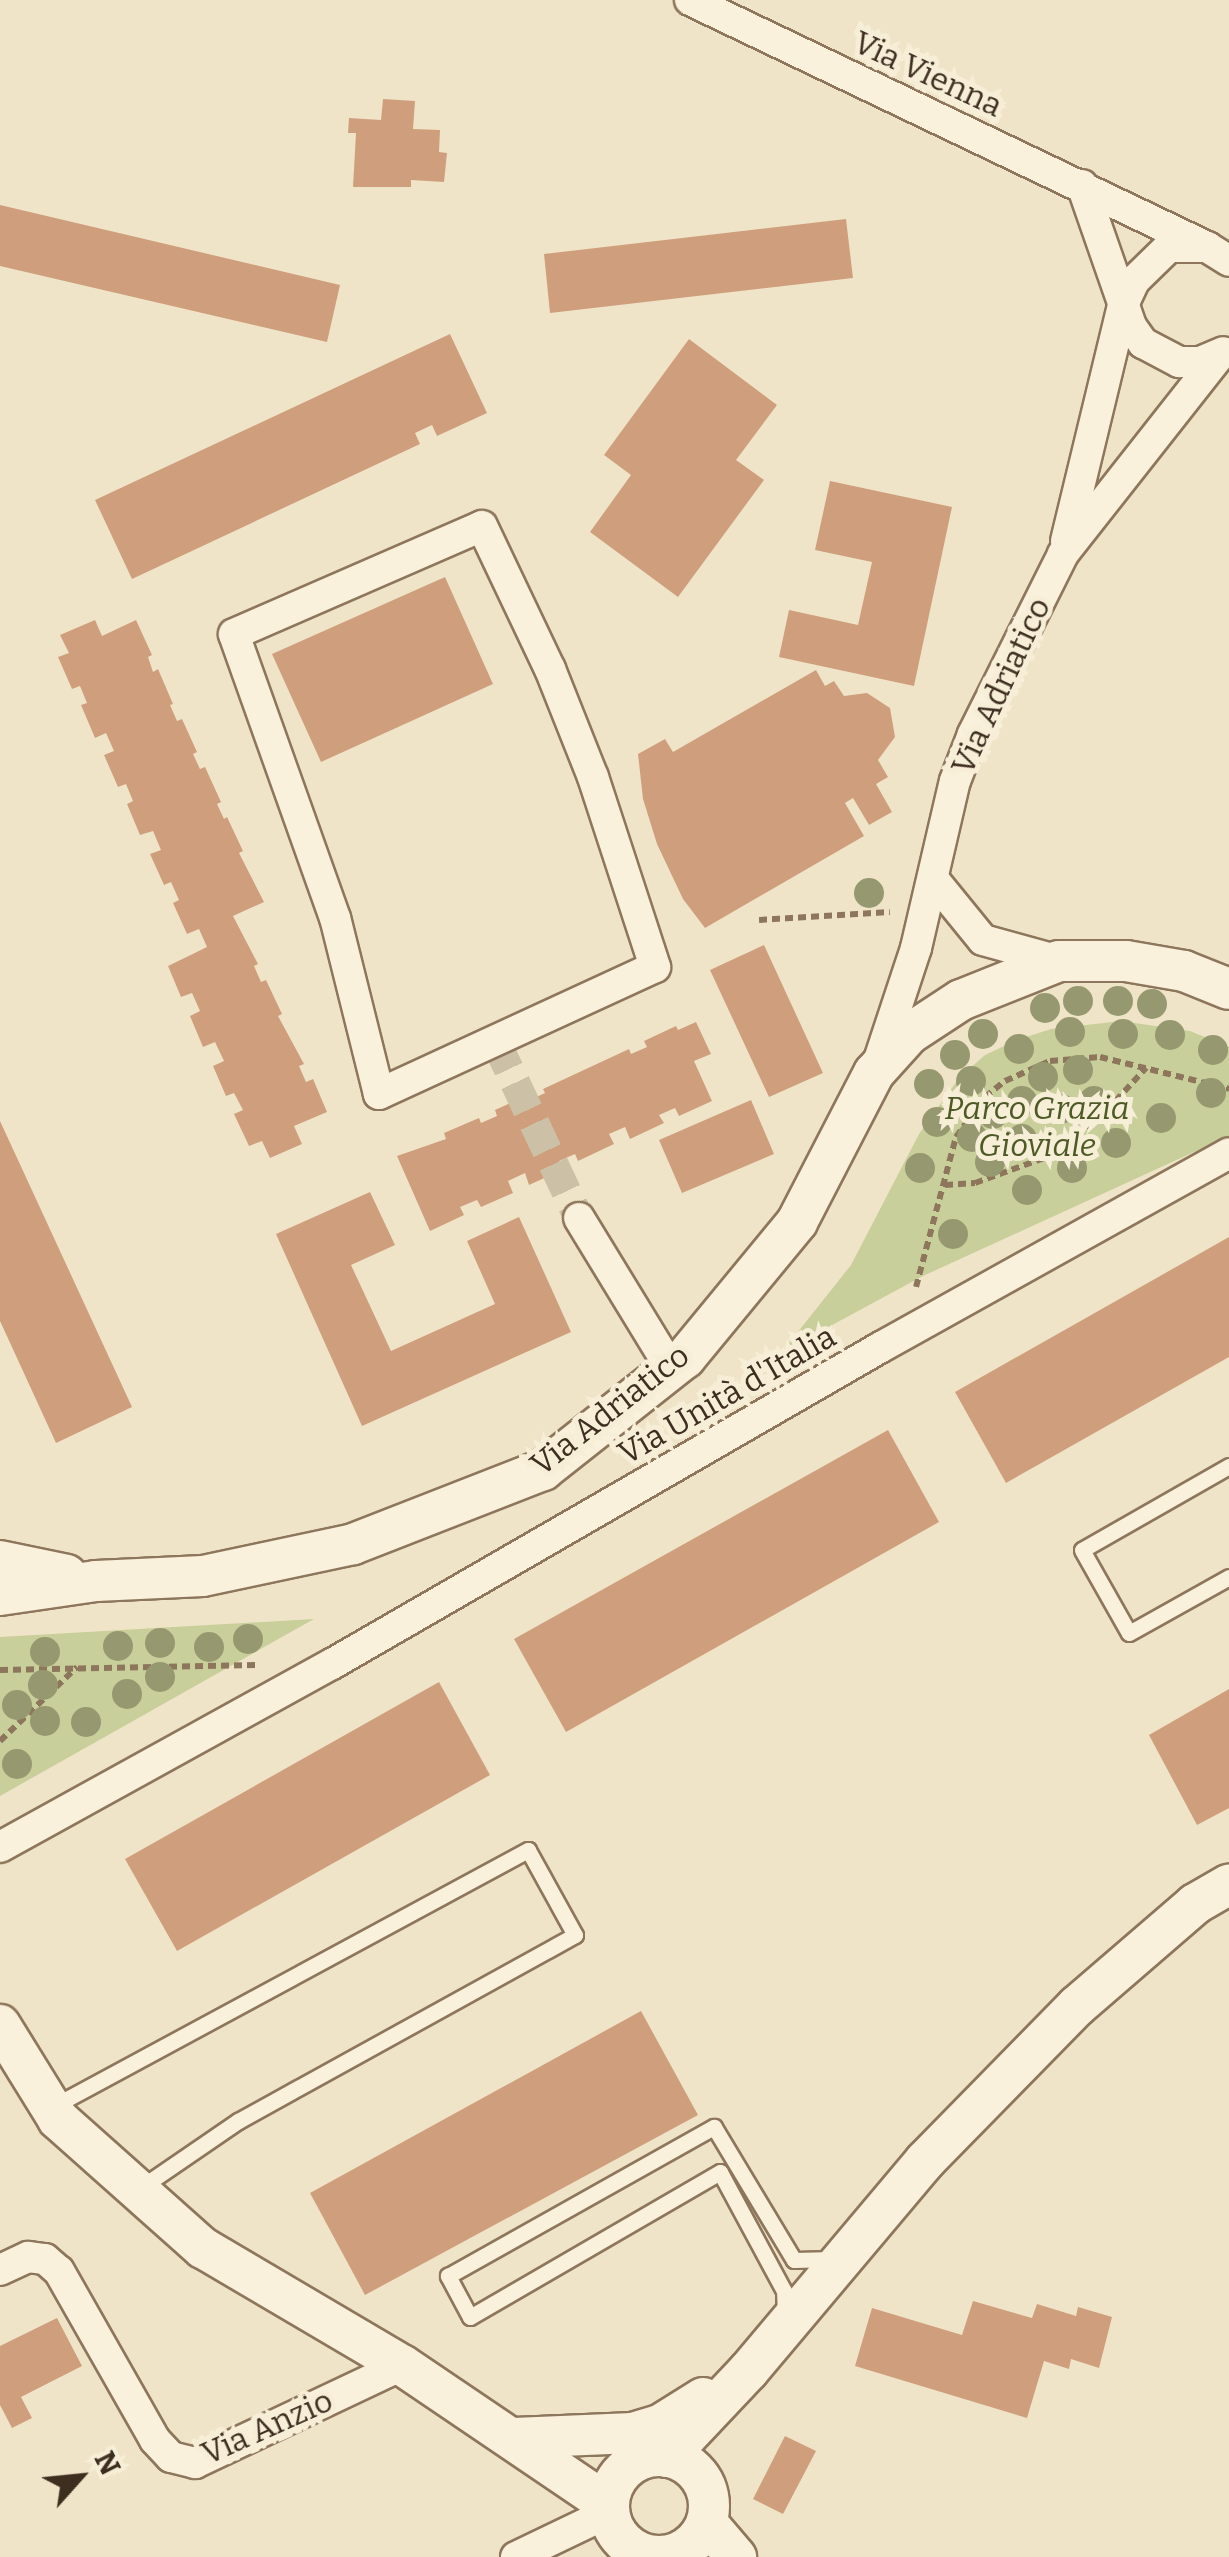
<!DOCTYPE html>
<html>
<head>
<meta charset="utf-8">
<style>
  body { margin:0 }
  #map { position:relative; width:1229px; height:2557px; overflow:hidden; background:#f0e4c8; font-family:Bitter,serif }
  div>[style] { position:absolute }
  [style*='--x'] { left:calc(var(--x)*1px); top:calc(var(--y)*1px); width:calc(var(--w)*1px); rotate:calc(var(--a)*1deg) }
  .green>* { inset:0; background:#c9cf9b }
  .building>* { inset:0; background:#cf9f7d }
  .minor-tunnel>* { height:30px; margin-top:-15px; transform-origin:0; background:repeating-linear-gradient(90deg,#ccc0a6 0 30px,transparent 0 45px) }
  .path>* { height:6px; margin-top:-3px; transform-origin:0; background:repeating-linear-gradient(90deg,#8d765c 0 8px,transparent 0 13px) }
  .roads { filter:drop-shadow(2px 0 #8d765c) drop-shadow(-2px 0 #8d765c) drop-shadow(0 2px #8d765c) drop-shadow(0 -2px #8d765c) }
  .service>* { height:15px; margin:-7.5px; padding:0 7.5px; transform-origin:7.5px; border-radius:7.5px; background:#faf1dc }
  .minor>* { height:30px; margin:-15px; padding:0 15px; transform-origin:15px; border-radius:15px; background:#faf1dc }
  .tertiary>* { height:40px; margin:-20px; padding:0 20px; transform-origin:20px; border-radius:20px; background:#faf1dc }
  .tertiary>.ring { margin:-20px; padding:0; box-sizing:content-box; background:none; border:40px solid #faf1dc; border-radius:50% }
  .trees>* { width:30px; height:30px; margin:-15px; border-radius:50%; background:#96986f }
  span { translate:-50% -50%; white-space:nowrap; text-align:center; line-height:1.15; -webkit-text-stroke:10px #f7eed8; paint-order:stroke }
  .street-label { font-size:32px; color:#3d2e20 }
  .park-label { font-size:32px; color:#4d5a26; font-style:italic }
  .north { position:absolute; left:30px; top:2427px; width:100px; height:100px; -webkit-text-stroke:8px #f7eed8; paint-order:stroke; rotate:63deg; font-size:28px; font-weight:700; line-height:40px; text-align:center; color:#3d2e20 }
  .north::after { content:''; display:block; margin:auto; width:35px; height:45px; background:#3d2e20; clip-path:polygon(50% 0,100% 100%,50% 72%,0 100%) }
</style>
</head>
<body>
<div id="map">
  <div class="green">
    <div style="clip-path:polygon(1121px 1021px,1190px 1031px,1229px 1047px,1229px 1136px,923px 1276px,782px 1352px,851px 1265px,919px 1134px,959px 1078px,985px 1055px,1017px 1040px,1051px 1029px)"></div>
    <div style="clip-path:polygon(314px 1619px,0 1796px,0 1637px)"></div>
  </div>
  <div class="building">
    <div style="clip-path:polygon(383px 99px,415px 101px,413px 129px,440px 130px,439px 152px,447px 153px,444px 182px,411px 180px,411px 187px,353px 187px,356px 133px,348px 133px,349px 118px,381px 120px)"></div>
    <div style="clip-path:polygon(0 205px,340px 285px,327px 342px,0 266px)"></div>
    <div style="clip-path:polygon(846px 219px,853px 278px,550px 313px,544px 254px)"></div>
    <div style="clip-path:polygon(450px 334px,487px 413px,437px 436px,432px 425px,415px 433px,420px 444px,132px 579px,95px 500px)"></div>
    <div style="clip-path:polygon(689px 339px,777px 405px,736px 460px,764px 480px,678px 597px,590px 532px,631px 475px,604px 455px)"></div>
    <div style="clip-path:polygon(830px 481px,952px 507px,914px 686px,779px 657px,789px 610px,858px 625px,872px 562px,815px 550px)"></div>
    <div style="clip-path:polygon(445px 577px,493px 684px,321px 762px,272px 654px)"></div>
    <div style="clip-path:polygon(95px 620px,102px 636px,136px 620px,152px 655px,148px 657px,153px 672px,158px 669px,173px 704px,170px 705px,177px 721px,182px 719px,197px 752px,193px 754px,200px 769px,205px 767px,221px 802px,217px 804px,224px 819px,227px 817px,243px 851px,239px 853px,264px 902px,233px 916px,258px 964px,254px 966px,261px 982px,266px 980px,282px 1014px,278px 1016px,304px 1064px,299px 1066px,306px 1082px,313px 1079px,327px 1112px,294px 1126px,302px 1144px,270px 1158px,262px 1141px,249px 1146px,234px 1114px,243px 1110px,234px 1093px,226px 1096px,213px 1066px,224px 1061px,215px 1042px,203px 1047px,190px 1016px,200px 1011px,192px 993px,181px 997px,168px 966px,207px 947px,199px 929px,187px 934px,173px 903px,179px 900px,171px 882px,164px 885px,150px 854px,161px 850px,153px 831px,140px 835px,127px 804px,133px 801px,126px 784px,118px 787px,104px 755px,114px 751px,106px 733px,95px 738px,81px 705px,87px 703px,80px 686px,72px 689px,58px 657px,69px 653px,60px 635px)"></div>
    <div style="clip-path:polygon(816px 670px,825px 686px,834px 681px,844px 696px,867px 693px,890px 708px,895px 737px,878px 760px,888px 777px,876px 784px,892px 812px,869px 825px,853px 798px,845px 803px,864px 836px,705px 928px,683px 899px,657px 844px,643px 799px,638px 754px,665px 739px,673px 752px)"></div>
    <div style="clip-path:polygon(764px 945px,823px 1073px,769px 1097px,710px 970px)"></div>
    <div style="clip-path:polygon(696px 1022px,711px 1054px,694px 1061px,712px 1101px,679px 1116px,675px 1108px,659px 1115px,664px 1123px,630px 1139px,625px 1127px,609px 1134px,614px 1144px,578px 1161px,575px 1154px,559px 1161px,564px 1169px,529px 1185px,525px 1173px,508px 1181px,513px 1193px,481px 1207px,477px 1200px,460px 1207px,464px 1215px,430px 1231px,397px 1156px,446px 1139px,444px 1133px,479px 1118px,481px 1123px,497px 1116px,495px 1110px,528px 1095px,530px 1100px,545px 1093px,543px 1089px,629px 1049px,631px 1054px,647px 1047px,644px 1041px,676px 1026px,678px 1030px)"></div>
    <div style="clip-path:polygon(751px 1100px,774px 1154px,682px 1193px,659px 1140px)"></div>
    <div style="clip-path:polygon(0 1121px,132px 1407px,56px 1443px,0 1321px)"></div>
    <div style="clip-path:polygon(370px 1192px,395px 1245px,351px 1265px,391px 1351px,495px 1304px,467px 1241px,519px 1217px,571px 1332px,362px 1426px,276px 1234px)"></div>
    <div style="clip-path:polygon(1229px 1237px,1229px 1357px,1006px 1483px,955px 1392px)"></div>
    <div style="clip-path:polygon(888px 1430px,939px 1522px,566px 1732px,514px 1639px)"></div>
    <div style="clip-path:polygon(439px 1682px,490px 1775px,177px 1951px,125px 1859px)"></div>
    <div style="clip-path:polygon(1229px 1689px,1229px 1808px,1197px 1825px,1149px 1735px)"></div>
    <div style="clip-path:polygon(641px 2011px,698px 2115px,365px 2295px,310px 2193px)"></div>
    <div style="clip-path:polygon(973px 2301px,1032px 2318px,1037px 2304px,1076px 2316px,1078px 2307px,1112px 2317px,1099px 2368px,1071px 2359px,1069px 2369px,1044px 2361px,1027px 2418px,855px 2366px,872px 2308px,962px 2335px)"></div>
    <div style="clip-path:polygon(57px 2318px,82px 2366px,21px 2397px,32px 2418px,12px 2428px,0 2405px,0 2346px)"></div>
    <div style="clip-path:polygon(785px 2436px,816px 2451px,783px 2514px,753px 2499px)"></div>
  </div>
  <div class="minor-tunnel">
    <div style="--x:496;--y:1042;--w:195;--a:64.8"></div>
  </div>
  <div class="path">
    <div style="--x:759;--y:920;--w:131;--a:-3.5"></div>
    <div style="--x:945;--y:1185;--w:30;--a:-4"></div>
    <div style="--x:975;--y:1183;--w:73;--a:-19.9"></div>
    <div style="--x:1044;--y:1158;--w:66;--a:-35.1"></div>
    <div style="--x:1098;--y:1120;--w:71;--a:-47.3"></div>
    <div style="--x:916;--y:1287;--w:155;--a:-75.1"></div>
    <div style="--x:956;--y:1137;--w:49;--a:-54.1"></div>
    <div style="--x:985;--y:1097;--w:26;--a:-39"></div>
    <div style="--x:1005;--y:1081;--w:49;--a:-24"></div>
    <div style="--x:1050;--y:1061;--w:50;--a:-4.6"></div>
    <div style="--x:1100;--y:1057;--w:133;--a:13.9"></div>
    <div style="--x:0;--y:1670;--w:256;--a:-1.1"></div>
    <div style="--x:0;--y:1741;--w:107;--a:-43.9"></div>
  </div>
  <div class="roads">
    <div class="service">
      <div style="--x:1229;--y:1466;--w:169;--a:150.3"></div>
      <div style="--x:1082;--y:1550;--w:95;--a:60.5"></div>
      <div style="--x:1129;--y:1633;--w:115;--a:-29.2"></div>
      <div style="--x:52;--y:2107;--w:541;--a:-28.37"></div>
      <div style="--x:528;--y:1850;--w:97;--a:61.1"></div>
      <div style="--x:575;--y:1935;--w:385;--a:151.1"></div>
      <div style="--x:238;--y:2121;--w:119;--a:145.6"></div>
      <div style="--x:785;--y:2317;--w:26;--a:-92"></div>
      <div style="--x:784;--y:2291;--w:135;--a:-118.3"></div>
      <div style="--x:720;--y:2172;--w:289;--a:149.9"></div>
      <div style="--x:470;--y:2317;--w:47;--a:-118.2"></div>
      <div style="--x:448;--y:2276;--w:305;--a:-29.3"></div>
      <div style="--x:714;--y:2127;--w:155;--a:59"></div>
      <div style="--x:794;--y:2260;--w:40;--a:-1.4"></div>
    </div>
    <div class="minor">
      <div style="--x:690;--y:0;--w:573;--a:25.54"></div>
      <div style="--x:1082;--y:185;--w:149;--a:70.8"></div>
      <div style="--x:1131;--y:326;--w:21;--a:55"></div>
      <div style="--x:1143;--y:343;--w:41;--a:27.8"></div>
      <div style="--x:1179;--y:362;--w:21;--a:0"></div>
      <div style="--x:1200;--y:362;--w:25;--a:-23"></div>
      <div style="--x:482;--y:526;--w:158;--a:64.6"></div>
      <div style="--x:550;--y:669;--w:116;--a:68.3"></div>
      <div style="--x:593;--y:777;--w:200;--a:71.9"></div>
      <div style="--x:655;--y:967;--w:304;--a:155.3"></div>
      <div style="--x:379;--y:1094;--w:181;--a:-104"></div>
      <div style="--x:335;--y:918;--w:301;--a:-109.6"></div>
      <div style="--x:234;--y:634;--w:270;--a:-23.5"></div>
      <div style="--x:1066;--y:541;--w:243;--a:-76.4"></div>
      <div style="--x:1123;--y:305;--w:26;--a:-65"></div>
      <div style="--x:1134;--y:281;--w:49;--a:-44.2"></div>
      <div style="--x:1169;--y:247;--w:38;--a:0"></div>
      <div style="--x:1207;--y:247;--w:26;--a:32"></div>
      <div style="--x:934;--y:880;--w:77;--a:50.8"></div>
      <div style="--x:983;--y:940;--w:79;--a:15.4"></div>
      <div style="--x:878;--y:1063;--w:121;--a:-71.7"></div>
      <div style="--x:916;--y:948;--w:171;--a:-76.9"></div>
      <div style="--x:955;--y:781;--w:50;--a:-69"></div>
      <div style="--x:973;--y:734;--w:201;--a:-63.4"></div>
      <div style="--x:1063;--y:554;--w:252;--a:-51.8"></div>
      <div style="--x:579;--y:1218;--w:177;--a:58.6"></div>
      <div style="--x:0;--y:1847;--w:379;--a:-28.9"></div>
      <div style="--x:332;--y:1664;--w:634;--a:-30"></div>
      <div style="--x:881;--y:1347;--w:398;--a:-29.1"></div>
      <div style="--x:0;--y:2270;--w:31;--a:-25"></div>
      <div style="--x:28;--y:2257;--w:17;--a:7"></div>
      <div style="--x:45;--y:2259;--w:18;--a:41"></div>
      <div style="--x:59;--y:2271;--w:194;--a:60.4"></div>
      <div style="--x:155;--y:2440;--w:23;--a:47"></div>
      <div style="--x:171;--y:2457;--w:25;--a:14"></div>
      <div style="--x:195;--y:2463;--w:229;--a:-25.3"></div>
      <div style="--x:516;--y:2557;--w:104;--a:-25.6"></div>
      <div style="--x:627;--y:2557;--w:17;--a:-13"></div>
    </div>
    <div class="tertiary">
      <div style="--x:0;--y:1561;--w:68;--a:11.8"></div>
      <div style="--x:0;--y:1595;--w:97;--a:-8.3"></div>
      <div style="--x:96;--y:1581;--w:107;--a:-2.7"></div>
      <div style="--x:203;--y:1576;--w:153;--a:-12"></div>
      <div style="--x:353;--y:1544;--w:204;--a:-21.3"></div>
      <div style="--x:543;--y:1470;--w:181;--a:-38.3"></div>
      <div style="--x:685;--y:1358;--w:176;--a:-50.5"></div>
      <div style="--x:797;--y:1222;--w:168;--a:-62.7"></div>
      <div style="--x:874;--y:1073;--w:52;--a:-48.1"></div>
      <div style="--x:909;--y:1034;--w:62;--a:-33.2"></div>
      <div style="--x:961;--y:1000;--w:105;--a:-21.7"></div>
      <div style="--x:1059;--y:961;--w:67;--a:0"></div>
      <div style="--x:1126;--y:961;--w:59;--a:9.8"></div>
      <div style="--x:1184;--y:971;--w:48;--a:21.8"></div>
      <div style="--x:0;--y:2025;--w:110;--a:58.3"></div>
      <div style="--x:58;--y:2119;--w:194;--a:41.7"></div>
      <div style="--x:203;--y:2248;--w:231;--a:30.5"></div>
      <div style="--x:402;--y:2365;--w:250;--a:34.1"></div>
      <div style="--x:514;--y:2438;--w:119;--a:-2.4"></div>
      <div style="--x:633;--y:2433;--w:28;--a:-17"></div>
      <div style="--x:660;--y:2425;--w:51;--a:-32.1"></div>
      <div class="ring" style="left:609px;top:2456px;width:60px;height:60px"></div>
      <div style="--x:667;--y:2457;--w:120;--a:-46.7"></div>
      <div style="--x:749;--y:2370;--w:273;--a:-49.9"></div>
      <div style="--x:925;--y:2161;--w:217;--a:-45.6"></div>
      <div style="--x:1077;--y:2006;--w:156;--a:-40.8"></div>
      <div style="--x:1195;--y:1904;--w:39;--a:-30"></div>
      <div style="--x:707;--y:2523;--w:45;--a:49.5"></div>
    </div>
  </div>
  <div class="trees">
    <div style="left:869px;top:893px"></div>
    <div style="left:1078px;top:1001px"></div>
    <div style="left:1118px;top:1001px"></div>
    <div style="left:1152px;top:1004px"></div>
    <div style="left:1045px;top:1008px"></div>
    <div style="left:1070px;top:1032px"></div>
    <div style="left:983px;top:1034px"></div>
    <div style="left:1123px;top:1034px"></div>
    <div style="left:1170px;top:1035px"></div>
    <div style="left:1019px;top:1049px"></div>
    <div style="left:1213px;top:1050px"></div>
    <div style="left:955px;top:1055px"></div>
    <div style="left:1078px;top:1070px"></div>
    <div style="left:1043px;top:1077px"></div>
    <div style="left:971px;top:1081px"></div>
    <div style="left:929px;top:1084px"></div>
    <div style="left:1211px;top:1093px"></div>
    <div style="left:1022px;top:1101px"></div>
    <div style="left:1094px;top:1101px"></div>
    <div style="left:1061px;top:1109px"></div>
    <div style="left:993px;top:1114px"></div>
    <div style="left:1161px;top:1118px"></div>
    <div style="left:937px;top:1122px"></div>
    <div style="left:972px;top:1137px"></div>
    <div style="left:1022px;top:1139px"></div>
    <div style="left:1116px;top:1143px"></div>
    <div style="left:990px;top:1162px"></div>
    <div style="left:920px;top:1168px"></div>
    <div style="left:1072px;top:1168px"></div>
    <div style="left:1027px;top:1190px"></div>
    <div style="left:953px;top:1234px"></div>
    <div style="left:248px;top:1639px"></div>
    <div style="left:160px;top:1643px"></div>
    <div style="left:118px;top:1646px"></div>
    <div style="left:209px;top:1647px"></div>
    <div style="left:45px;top:1652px"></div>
    <div style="left:160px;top:1677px"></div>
    <div style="left:43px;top:1685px"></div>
    <div style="left:127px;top:1694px"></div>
    <div style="left:17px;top:1705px"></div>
    <div style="left:45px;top:1721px"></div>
    <div style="left:86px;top:1722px"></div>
    <div style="left:17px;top:1764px"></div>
  </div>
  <div class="street-label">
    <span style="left:928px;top:74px;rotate:25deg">Via Vienna</span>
    <span style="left:1001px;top:686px;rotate:-65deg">Via Adriatico</span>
    <span style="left:727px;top:1395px;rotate:-30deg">Via Unità d'Italia</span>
    <span style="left:610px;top:1410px;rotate:-38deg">Via Adriatico</span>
    <span style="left:267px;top:2427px;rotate:-24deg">Via Anzio</span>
  </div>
  <div class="park-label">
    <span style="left:1037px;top:1127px">Parco Grazia<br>Gioviale</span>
  </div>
  <div class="north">N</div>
</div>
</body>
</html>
